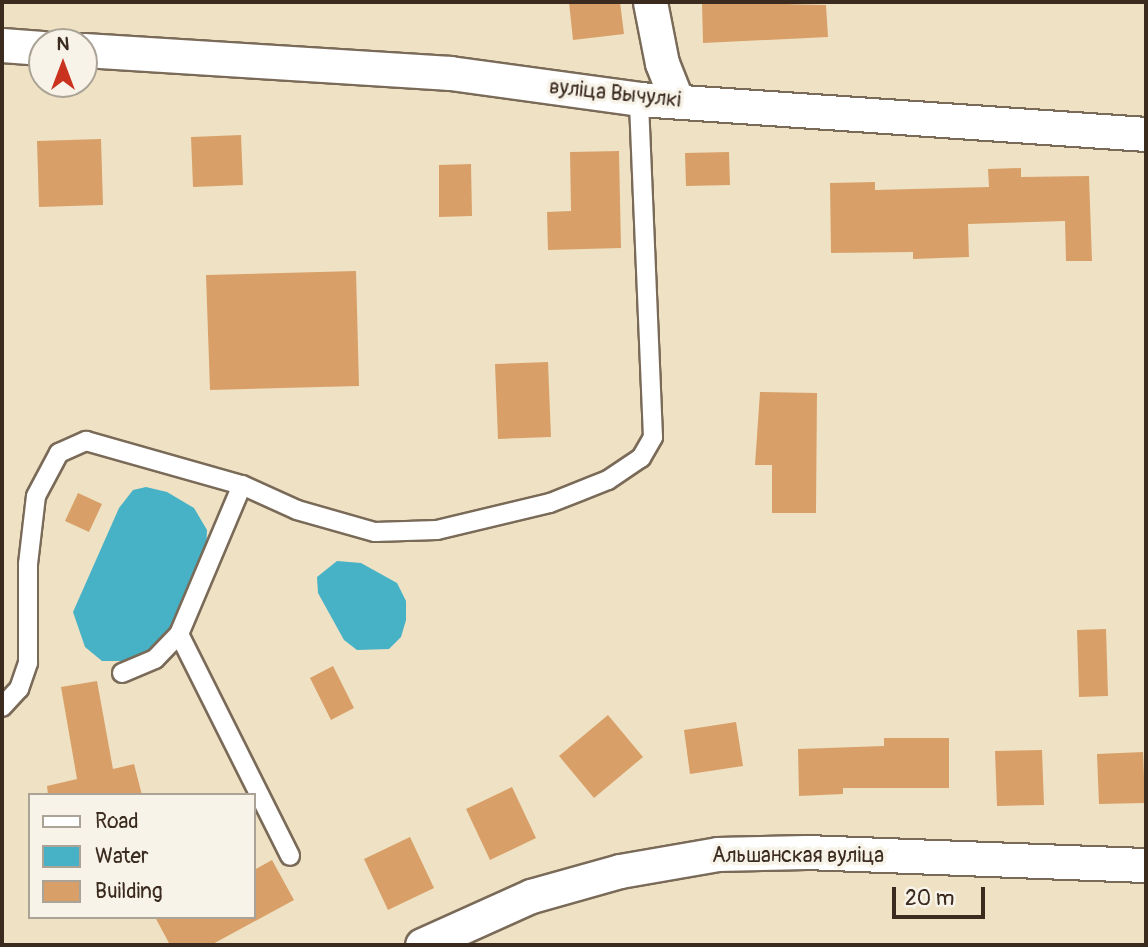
<!DOCTYPE html>
<html>
<head>
<meta charset="utf-8">
<style>
  body { margin:0 }
  #map { position:relative; width:1148px; height:947px; overflow:hidden; background:#efe2c4; font-family:Pangolin,sans-serif }
  div>[style] { position:absolute }
  [style*='--x'] { left:calc(var(--x)*1px); top:calc(var(--y)*1px); width:calc(var(--w)*1px); rotate:calc(var(--a)*1deg) }
  .water>* { inset:0; background:#47b1c5 }
  .building>* { inset:0; background:#d8a068 }
  .roads { filter:drop-shadow(2px 0 #7a6a58) drop-shadow(-2px 0 #7a6a58) drop-shadow(0 2px #7a6a58) drop-shadow(0 -2px #7a6a58) }
  .service>* { height:18px; margin:-9px; padding:0 9px; transform-origin:9px; border-radius:9px; background:#fff }
  .minor>* { height:33px; margin:-16.5px; padding:0 16.5px; transform-origin:16.5px; border-radius:16.5px; background:#fff }
  span { translate:-50% -50%; white-space:nowrap; text-align:center; line-height:1.15; -webkit-text-stroke:7px #f7f3e8; paint-order:stroke }
  .street-label { font-size:21px; color:#3b2a1e }
  .frame { position:absolute; inset:0; border:4px solid #3b2a1e; pointer-events:none }
  .legend { position:absolute; left:28px; top:793px; width:228px; height:126px; box-sizing:border-box; background:#f7f3e8; border:2px solid #aca397; margin:0; padding:9px 12px; list-style:none; font-size:21px; color:#3b2a1e }
  .legend li { display:flex; align-items:center; gap:14px; height:35px }
  .legend b { width:35px; border:2px solid #aca397 }
  .north { position:absolute; left:28px; top:28px; width:70px; height:70px; box-sizing:border-box; background:#f7f3e8; border:2px solid #aca397; border-radius:50%; rotate:0deg; font-size:19px; font-weight:700; line-height:28px; text-align:center; color:#3b2a1e }
  .north::after { content:''; display:block; margin:auto; width:24px; height:32px; background:#c8321e; clip-path:polygon(50% 0,100% 100%,50% 72%,0 100%) }
  .scale { position:absolute; left:892px; top:887px; width:93px; height:32px; box-sizing:border-box; border:4px solid #3b2a1e; border-top:0; padding-left:9px; font-size:21px; line-height:24px; white-space:nowrap; color:#3b2a1e; -webkit-text-stroke:5px #f7f3e8; paint-order:stroke }
</style>
</head>
<body>
<div id="map">
  <div class="water">
    <div style="clip-path:polygon(146px 487px,167px 492px,194px 508px,207px 530px,206px 554px,176px 627px,159px 648px,139px 661px,102px 661px,85px 647px,73px 612px,119px 508px,133px 490px)"></div>
    <div style="clip-path:polygon(337px 561px,361px 563px,397px 583px,406px 601px,406px 620px,401px 637px,389px 649px,357px 650px,344px 640px,318px 593px,317px 577px)"></div>
  </div>
  <div class="building">
    <div style="clip-path:polygon(569px 2px,620px 2px,624px 34px,573px 40px)"></div>
    <div style="clip-path:polygon(702px 2px,826px 5px,828px 37px,703px 43px)"></div>
    <div style="clip-path:polygon(241px 135px,243px 185px,193px 187px,191px 137px)"></div>
    <div style="clip-path:polygon(101px 139px,103px 205px,39px 207px,37px 141px)"></div>
    <div style="clip-path:polygon(619px 151px,621px 248px,548px 250px,547px 212px,571px 211px,570px 152px)"></div>
    <div style="clip-path:polygon(729px 152px,730px 185px,686px 186px,685px 153px)"></div>
    <div style="clip-path:polygon(471px 164px,472px 216px,439px 217px,439px 165px)"></div>
    <div style="clip-path:polygon(1021px 168px,1021px 177px,1089px 176px,1092px 261px,1066px 261px,1065px 221px,968px 224px,969px 257px,913px 259px,913px 252px,831px 253px,830px 183px,875px 182px,875px 190px,989px 187px,988px 169px)"></div>
    <div style="clip-path:polygon(356px 271px,359px 386px,210px 390px,206px 275px)"></div>
    <div style="clip-path:polygon(548px 362px,551px 437px,498px 439px,495px 364px)"></div>
    <div style="clip-path:polygon(760px 392px,817px 393px,816px 513px,772px 513px,772px 465px,755px 465px)"></div>
    <div style="clip-path:polygon(78px 493px,102px 504px,89px 532px,65px 521px)"></div>
    <div style="clip-path:polygon(1106px 629px,1108px 696px,1079px 697px,1077px 630px)"></div>
    <div style="clip-path:polygon(333px 666px,354px 708px,331px 720px,310px 678px)"></div>
    <div style="clip-path:polygon(97px 681px,113px 769px,134px 764px,142px 795px,48px 795px,47px 786px,77px 779px,61px 687px)"></div>
    <div style="clip-path:polygon(608px 715px,643px 757px,594px 798px,559px 756px)"></div>
    <div style="clip-path:polygon(736px 722px,743px 766px,690px 774px,684px 730px)"></div>
    <div style="clip-path:polygon(884px 738px,949px 738px,949px 788px,843px 788px,843px 794px,799px 796px,798px 749px,884px 746px)"></div>
    <div style="clip-path:polygon(1042px 750px,1044px 805px,997px 806px,995px 751px)"></div>
    <div style="clip-path:polygon(1143px 752px,1145px 803px,1099px 804px,1097px 754px)"></div>
    <div style="clip-path:polygon(512px 787px,536px 838px,490px 860px,466px 809px)"></div>
    <div style="clip-path:polygon(410px 837px,434px 888px,388px 910px,364px 859px)"></div>
    <div style="clip-path:polygon(272px 860px,294px 900px,211px 945px,170px 945px,155px 917px,254px 917px,254px 870px)"></div>
  </div>
  <div class="roads">
    <div class="service">
      <div style="--x:242;--y:485;--w:162;--a:112.9"></div>
      <div style="--x:179;--y:634;--w:248;--a:63.4"></div>
      <div style="--x:122;--y:673;--w:36;--a:-23"></div>
      <div style="--x:155;--y:659;--w:35;--a:-46"></div>
      <div style="--x:2;--y:707;--w:25;--a:-47"></div>
      <div style="--x:19;--y:689;--w:28;--a:-71"></div>
      <div style="--x:28;--y:663;--w:99;--a:-90"></div>
      <div style="--x:28;--y:564;--w:68;--a:-83.3"></div>
      <div style="--x:36;--y:496;--w:49;--a:-61.9"></div>
      <div style="--x:59;--y:453;--w:30;--a:-24"></div>
      <div style="--x:86;--y:441;--w:162;--a:15.8"></div>
      <div style="--x:242;--y:485;--w:60;--a:24.4"></div>
      <div style="--x:297;--y:510;--w:81;--a:15.8"></div>
      <div style="--x:375;--y:532;--w:62;--a:-1.8"></div>
      <div style="--x:437;--y:530;--w:116;--a:-13.4"></div>
      <div style="--x:550;--y:503;--w:62;--a:-21.6"></div>
      <div style="--x:608;--y:480;--w:40;--a:-34"></div>
      <div style="--x:641;--y:458;--w:24;--a:-60"></div>
      <div style="--x:653;--y:437;--w:338;--a:-92.4"></div>
    </div>
    <div class="minor">
      <div style="--x:650;--y:2;--w:62;--a:78.9"></div>
      <div style="--x:662;--y:63;--w:41;--a:68.5"></div>
      <div style="--x:2;--y:45;--w:40;--a:4.3"></div>
      <div style="--x:84;--y:50;--w:367;--a:3.6"></div>
      <div style="--x:450;--y:73;--w:191;--a:7.8"></div>
      <div style="--x:639;--y:99;--w:508;--a:3.95"></div>
      <div style="--x:422;--y:945;--w:120;--a:-24.2"></div>
      <div style="--x:531;--y:896;--w:92;--a:-15.7"></div>
      <div style="--x:620;--y:871;--w:98;--a:-9.9"></div>
      <div style="--x:717;--y:854;--w:89;--a:-1.3"></div>
      <div style="--x:806;--y:852;--w:340;--a:2.2"></div>
    </div>
  </div>
  <div class="street-label">
    <span style="left:615px;top:94px;rotate:6deg">вуліца Вычулкі</span>
    <span style="left:798px;top:856px">Альшанская вуліца</span>
  </div>
  <div class="frame"></div>
  <ul class="legend">
  <li><b style="height:9px;background:#fff"></b>Road</li>
  <li><b style="height:19px;background:#47b1c5"></b>Water</li>
  <li><b style="height:19px;background:#d8a068"></b>Building</li>
  </ul>
  <div class="north">N</div>
  <div class="scale">20 m</div>
</div>
</body>
</html>
